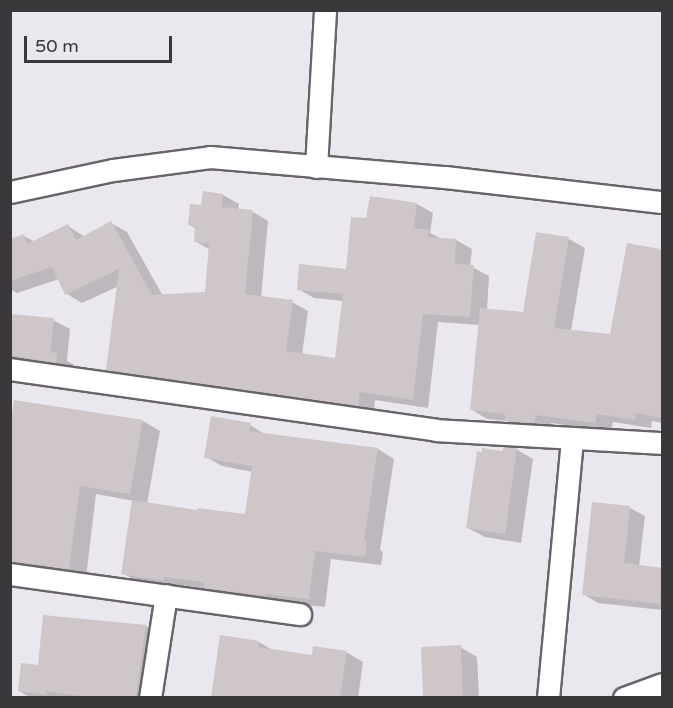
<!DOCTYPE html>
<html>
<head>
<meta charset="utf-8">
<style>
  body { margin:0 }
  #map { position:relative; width:673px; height:708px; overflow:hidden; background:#ebe7ee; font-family:"Varela Round",sans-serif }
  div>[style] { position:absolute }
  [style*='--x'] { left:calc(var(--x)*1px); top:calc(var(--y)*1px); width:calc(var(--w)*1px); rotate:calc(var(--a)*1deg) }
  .shadow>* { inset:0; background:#0003 }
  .building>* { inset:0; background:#cec6c9 }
  .roads { filter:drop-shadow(2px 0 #68646a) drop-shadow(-2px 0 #68646a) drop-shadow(0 2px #68646a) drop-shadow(0 -2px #68646a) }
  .street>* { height:21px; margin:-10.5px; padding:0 10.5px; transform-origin:10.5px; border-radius:10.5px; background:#fff }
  span { translate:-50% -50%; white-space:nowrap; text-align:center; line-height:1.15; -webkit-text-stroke:4.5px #ebe7ee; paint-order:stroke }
  .frame { position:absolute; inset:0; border:12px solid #3a383b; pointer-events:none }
  .scale { position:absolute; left:24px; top:36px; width:148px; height:27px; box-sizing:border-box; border:3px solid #3a383b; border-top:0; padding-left:8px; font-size:18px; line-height:21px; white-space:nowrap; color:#3a383b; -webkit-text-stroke:4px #ebe7ee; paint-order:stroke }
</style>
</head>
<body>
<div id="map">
  <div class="shadow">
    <div style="clip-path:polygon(204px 193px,223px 195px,239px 204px,238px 210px,253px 212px,268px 221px,261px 298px,292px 302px,308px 311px,302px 355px,337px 360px,343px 301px,314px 298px,298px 289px,347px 270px,368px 220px,371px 198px,417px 204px,433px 213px,430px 233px,442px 239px,456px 240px,472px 249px,470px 266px,489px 276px,487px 310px,524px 314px,569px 239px,585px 248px,571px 331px,611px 336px,660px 250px,662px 252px,662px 423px,652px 421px,651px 428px,613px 422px,611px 432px,551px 423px,550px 431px,522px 430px,507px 421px,487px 419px,471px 409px,480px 325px,438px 322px,428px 408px,375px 400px,374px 414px,124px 378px,108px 369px,119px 286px,82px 303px,67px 294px,59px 279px,17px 293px,10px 289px,10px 240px,24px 236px,35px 242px,68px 226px,85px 237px,111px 223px,127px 232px,163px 296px,206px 294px,210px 250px,195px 241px,196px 229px,190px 225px,203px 207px)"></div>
    <div style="clip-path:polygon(10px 316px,53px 320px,70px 329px,67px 361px,73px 364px,72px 371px,10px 362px)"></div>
    <div style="clip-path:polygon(15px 401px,143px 421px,160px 431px,147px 504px,198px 512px,246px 515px,253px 472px,222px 466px,206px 457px,250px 425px,266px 435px,378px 449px,394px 459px,380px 550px,383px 552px,381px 565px,331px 559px,325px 607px,222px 596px,209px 589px,181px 585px,180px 589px,139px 583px,123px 573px,134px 501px,96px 494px,86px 578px,10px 572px,10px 437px)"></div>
    <div style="clip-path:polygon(516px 449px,533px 459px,521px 543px,485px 537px,468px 528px,483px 453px,504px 453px)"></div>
    <div style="clip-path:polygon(630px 508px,645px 516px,639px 567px,662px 569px,662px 610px,598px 603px,583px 594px)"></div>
    <div style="clip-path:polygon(45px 617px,146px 626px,162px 635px,152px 698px,31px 698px,19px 691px,39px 667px)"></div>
    <div style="clip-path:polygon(259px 642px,274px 651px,313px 656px,346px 652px,363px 662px,358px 698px,212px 698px)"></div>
    <div style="clip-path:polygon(460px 647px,477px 657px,479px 698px,424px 698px)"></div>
  </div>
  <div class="building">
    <div style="clip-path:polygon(203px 191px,223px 194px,222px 207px,253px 210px,245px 294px,293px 300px,286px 351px,335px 358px,343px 294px,297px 290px,299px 264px,346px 269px,351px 217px,366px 218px,370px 196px,417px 203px,414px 228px,429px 230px,428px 237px,456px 239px,455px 264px,474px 265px,470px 317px,423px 314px,413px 400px,360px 392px,358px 406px,106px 370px,119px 269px,65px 295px,52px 267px,10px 281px,10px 239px,24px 234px,27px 244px,68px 224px,76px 240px,111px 221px,152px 295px,205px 292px,209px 244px,194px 242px,195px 226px,188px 225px,190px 204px,201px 205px)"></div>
    <div style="clip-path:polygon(536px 232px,569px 237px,554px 328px,610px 334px,627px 243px,660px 249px,660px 252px,663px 253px,663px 418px,636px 413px,635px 420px,597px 414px,595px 423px,535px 415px,535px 423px,505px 421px,505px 414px,470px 410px,480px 308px,523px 312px)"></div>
    <div style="clip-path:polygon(10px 314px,54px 318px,50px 352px,57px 353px,56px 363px,10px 355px)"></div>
    <div style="clip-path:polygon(14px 400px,143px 420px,130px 494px,80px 486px,69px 569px,10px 561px,10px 426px)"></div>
    <div style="clip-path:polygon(211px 416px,251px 423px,249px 431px,378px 448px,364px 541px,367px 541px,365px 557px,315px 551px,309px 599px,265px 594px,265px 596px,204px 588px,204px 582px,164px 577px,164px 581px,121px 574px,132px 500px,197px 510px,197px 508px,245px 514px,252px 466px,204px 458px)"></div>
    <div style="clip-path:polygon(503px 447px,517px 447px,505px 534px,466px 528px,477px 451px,482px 452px,482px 448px,502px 451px)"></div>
    <div style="clip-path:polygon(592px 502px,630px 506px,624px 563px,663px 568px,660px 604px,582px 595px)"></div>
    <div style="clip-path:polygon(43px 615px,146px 625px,136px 698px,92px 698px,46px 691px,46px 695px,18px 691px,21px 663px,38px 665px)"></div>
    <div style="clip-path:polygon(220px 635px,259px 641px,258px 647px,312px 655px,313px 646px,347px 651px,340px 698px,211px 698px)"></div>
    <div style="clip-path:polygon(461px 645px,463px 698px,423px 698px,421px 647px)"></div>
  </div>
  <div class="roads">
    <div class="street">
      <div style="--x:316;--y:167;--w:157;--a:-86.7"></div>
      <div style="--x:10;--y:192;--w:105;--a:-12.1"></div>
      <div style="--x:113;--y:170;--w:98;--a:-7.6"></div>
      <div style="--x:210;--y:157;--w:236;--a:4.9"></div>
      <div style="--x:445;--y:177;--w:218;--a:6.6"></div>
      <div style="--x:10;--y:369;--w:430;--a:8.1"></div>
      <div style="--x:436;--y:430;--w:226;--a:3.3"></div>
      <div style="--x:10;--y:574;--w:293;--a:7.9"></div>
      <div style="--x:150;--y:698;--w:104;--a:-81.2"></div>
      <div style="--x:548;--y:698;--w:261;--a:-84.7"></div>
      <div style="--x:624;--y:698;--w:40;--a:-20.2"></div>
    </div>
  </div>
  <div class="frame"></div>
  <div class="scale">50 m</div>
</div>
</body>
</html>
